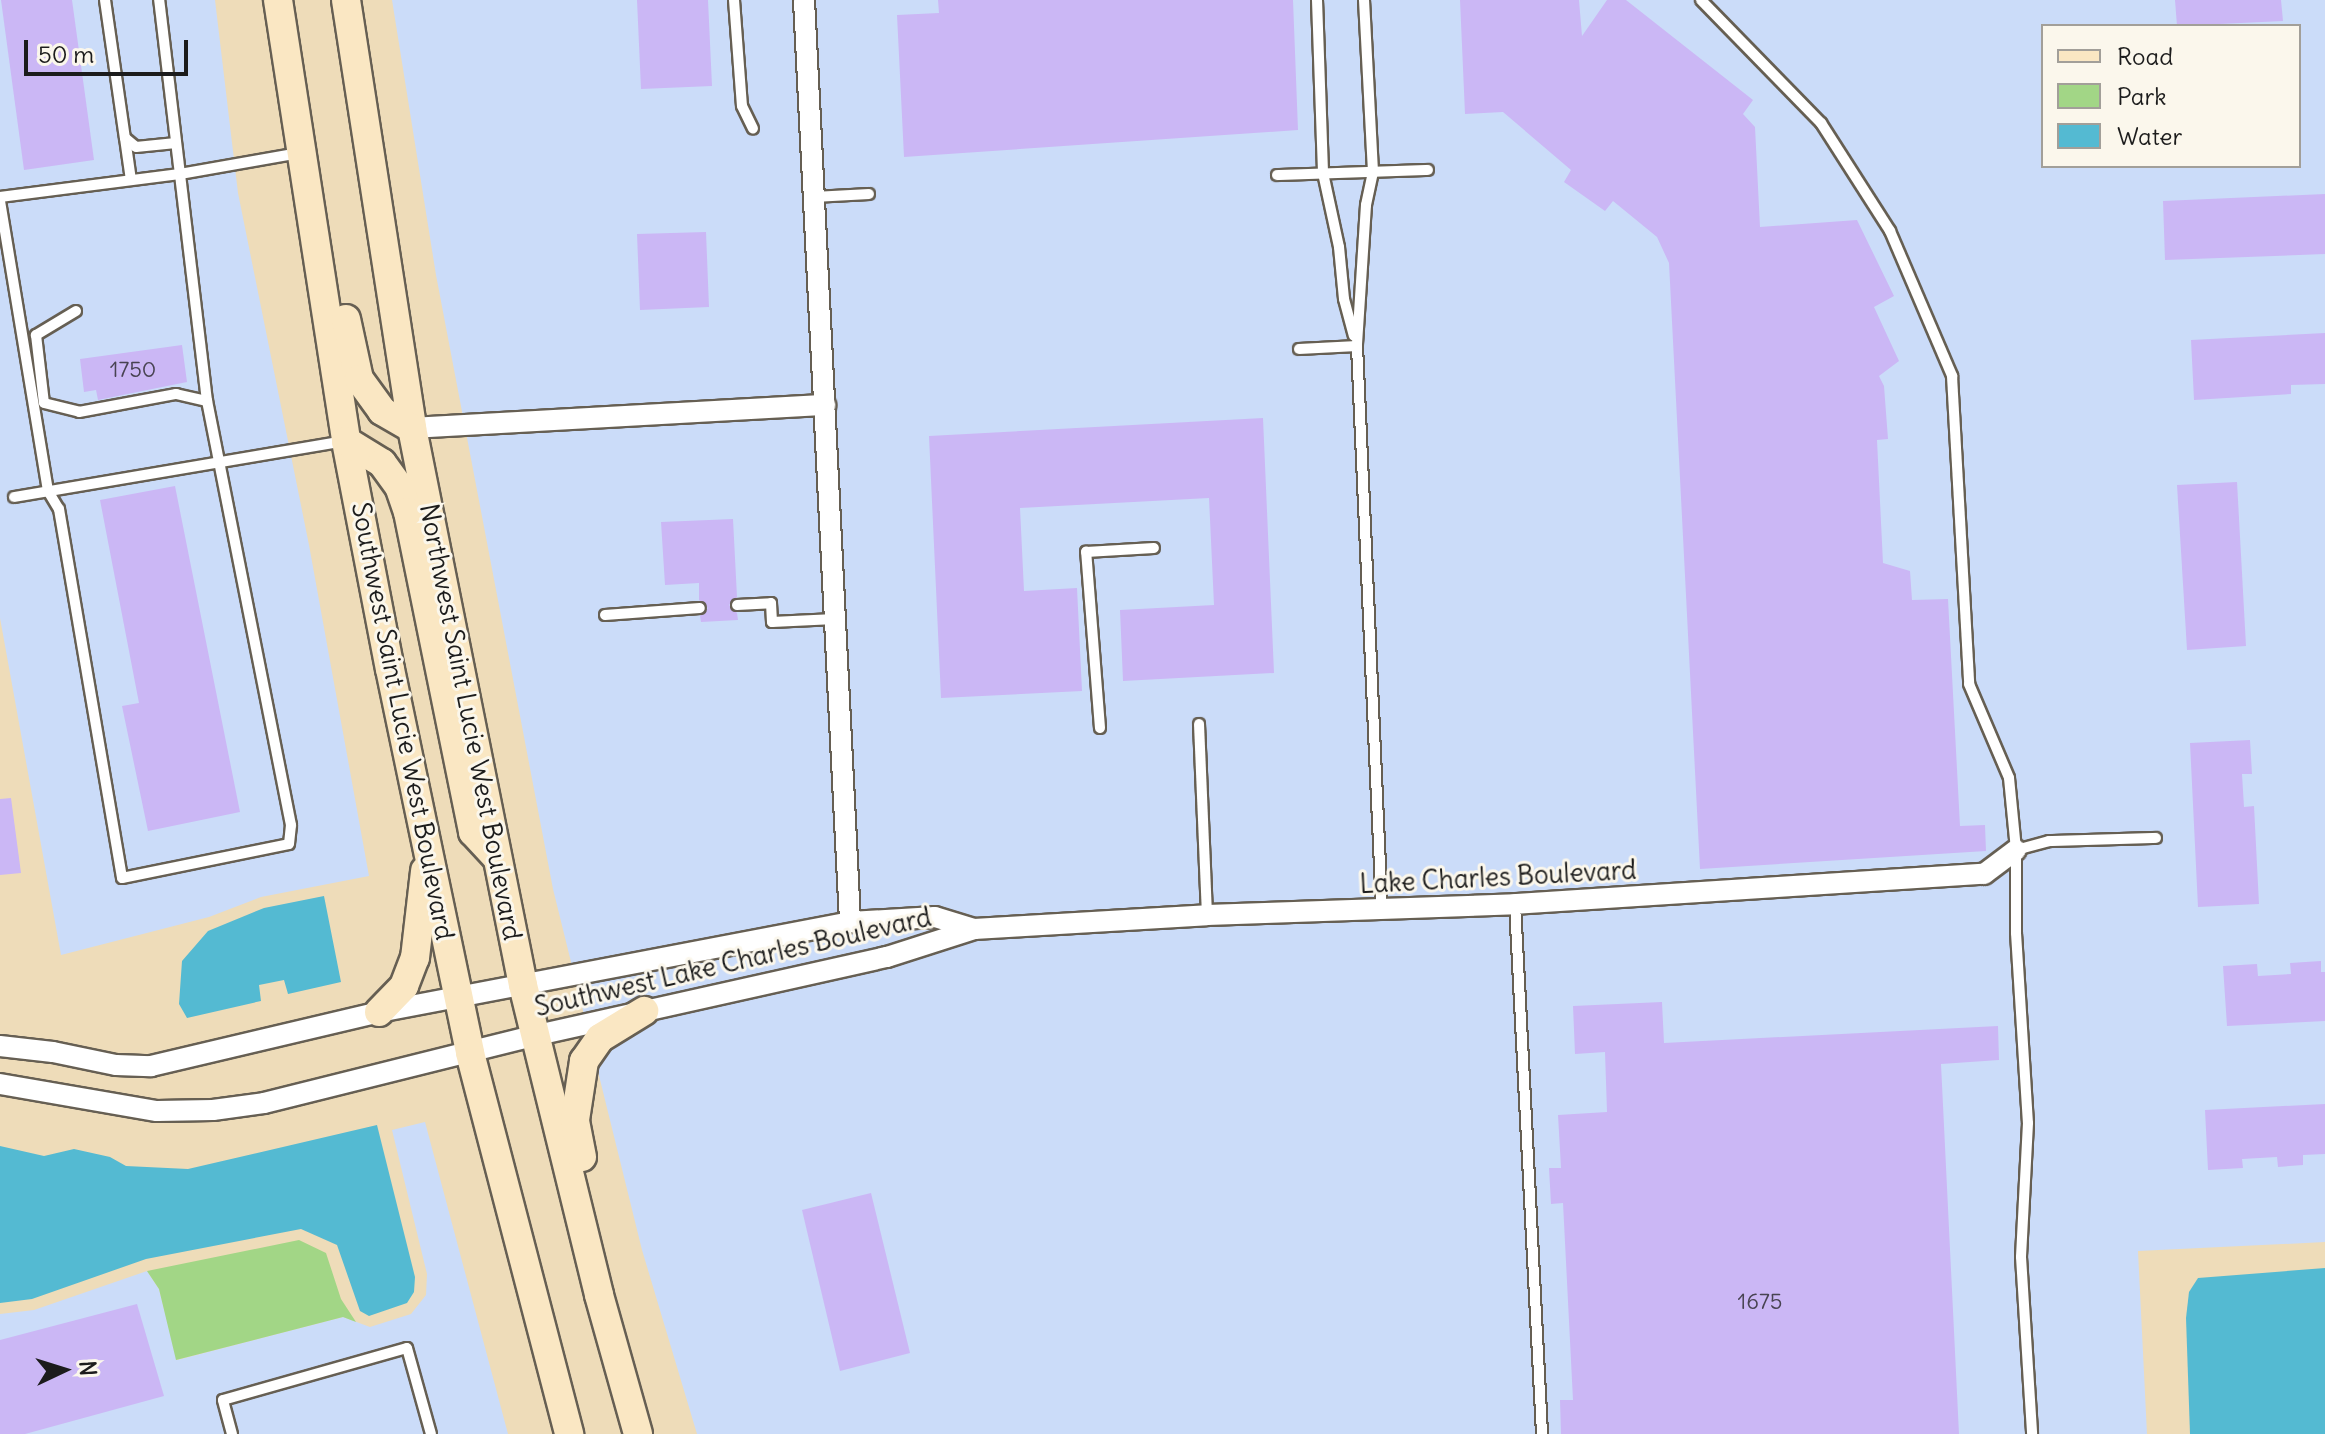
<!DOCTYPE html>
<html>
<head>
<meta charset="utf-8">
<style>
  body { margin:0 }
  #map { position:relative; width:2325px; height:1434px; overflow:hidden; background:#eedcb9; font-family:Delius,sans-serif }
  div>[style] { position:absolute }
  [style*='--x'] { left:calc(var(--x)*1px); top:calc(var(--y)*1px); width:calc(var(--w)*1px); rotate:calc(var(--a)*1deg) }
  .built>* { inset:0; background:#cbdcf9 }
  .green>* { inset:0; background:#a2d686 }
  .water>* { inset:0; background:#54bad2 }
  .building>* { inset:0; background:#cbb7f5 }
  .roads { filter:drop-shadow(2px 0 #665f53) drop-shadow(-2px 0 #665f53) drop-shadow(0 2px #665f53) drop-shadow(0 -2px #665f53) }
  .lane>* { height:10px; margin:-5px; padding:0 5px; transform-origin:5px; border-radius:5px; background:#fff }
  .street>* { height:20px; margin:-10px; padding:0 10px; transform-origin:10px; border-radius:10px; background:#fff }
  .secondary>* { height:28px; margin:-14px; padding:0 14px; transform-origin:14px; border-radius:14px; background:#fae7c3 }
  span { translate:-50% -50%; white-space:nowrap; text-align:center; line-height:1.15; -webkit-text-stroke:6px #fbf7ec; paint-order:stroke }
  .number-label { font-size:22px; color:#484352 }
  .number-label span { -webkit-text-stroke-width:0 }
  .street-label { font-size:26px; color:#1c1c1c }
  .legend { position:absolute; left:2041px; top:24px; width:260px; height:144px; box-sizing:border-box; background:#fbf7ec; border:2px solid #a29f99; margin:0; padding:10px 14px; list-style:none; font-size:24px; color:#1c1c1c }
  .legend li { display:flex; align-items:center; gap:16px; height:40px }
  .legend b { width:40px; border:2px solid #a29f99 }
  .north { position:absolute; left:24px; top:1330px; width:80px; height:80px; -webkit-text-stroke:6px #fbf7ec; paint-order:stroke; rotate:86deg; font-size:22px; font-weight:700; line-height:32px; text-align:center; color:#1c1c1c }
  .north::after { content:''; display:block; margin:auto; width:28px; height:36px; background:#1c1c1c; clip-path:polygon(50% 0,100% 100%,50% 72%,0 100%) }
  .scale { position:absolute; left:24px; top:40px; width:164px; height:36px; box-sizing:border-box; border:4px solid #1c1c1c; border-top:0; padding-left:10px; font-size:24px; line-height:28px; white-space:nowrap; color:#1c1c1c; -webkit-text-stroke:6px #fbf7ec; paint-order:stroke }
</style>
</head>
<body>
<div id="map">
  <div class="built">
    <div style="clip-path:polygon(0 0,215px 0,238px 193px,309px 545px,369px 876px,261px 897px,209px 917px,61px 955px,0 618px)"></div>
    <div style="clip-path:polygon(evenodd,392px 0,2325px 0,2325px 1242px,2138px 1251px,2147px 1434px,697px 1434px,642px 1250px,553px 889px,436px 275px,392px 0,2043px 26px,2299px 26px,2299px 166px,2043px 166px,2043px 26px)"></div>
    <div style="clip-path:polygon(425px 1122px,508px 1434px,0 1434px,0 1314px,34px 1310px,147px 1271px,159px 1289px,177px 1360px,343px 1317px,370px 1327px,411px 1314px,426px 1295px,427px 1274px,392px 1130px)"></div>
  </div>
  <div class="green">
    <div style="clip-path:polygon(299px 1240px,326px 1253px,341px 1299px,356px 1322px,343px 1317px,176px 1360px,159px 1289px,147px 1271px)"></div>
  </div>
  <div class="water">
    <div style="clip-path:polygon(324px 896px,341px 982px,288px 994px,284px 980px,259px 985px,261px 1001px,187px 1018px,179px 1004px,182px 961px,208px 931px,264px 908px)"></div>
    <div style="clip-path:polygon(377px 1125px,415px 1277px,414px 1292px,407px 1303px,369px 1316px,360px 1311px,337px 1245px,301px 1229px,146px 1259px,32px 1299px,0 1303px,0 1146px,44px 1156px,74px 1149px,110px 1157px,126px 1166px,188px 1169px)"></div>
    <div style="clip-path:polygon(2325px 1268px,2325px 1434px,2190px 1434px,2186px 1318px,2189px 1292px,2198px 1278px)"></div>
  </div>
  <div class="building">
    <div style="clip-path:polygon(1px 0,72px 0,94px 160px,24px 170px)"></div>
    <div style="clip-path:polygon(637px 0,708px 0,712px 86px,641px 89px)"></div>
    <div style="clip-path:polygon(938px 0,1293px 0,1298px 130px,904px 157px,897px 15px,939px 13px)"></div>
    <div style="clip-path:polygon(1460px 0,1579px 0,1582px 36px,1607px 0,1626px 0,1753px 100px,1743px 114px,1755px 127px,1760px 227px,1857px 220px,1894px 296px,1874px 307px,1899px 361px,1879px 376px,1884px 386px,1888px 439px,1877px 440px,1883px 563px,1910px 571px,1912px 600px,1948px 599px,1960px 826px,1985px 825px,1986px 851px,1700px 869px,1669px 263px,1657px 237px,1613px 201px,1605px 211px,1564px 182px,1571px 170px,1503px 112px,1465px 114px)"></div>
    <div style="clip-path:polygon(2175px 0,2281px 0,2283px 21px,2177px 26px)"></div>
    <div style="clip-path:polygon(2325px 194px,2325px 254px,2165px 260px,2163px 201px)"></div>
    <div style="clip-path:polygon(706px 232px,709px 307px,640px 310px,637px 234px)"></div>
    <div style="clip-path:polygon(2325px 333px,2325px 384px,2291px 385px,2291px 394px,2194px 400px,2191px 340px)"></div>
    <div style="clip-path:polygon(182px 345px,187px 382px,98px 400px,96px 390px,84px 392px,80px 359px)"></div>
    <div style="clip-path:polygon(1263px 418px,1274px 673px,1123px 681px,1120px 610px,1214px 605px,1209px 498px,1020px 508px,1024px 591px,1077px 588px,1082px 691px,941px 698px,929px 436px)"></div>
    <div style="clip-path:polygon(2237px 482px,2246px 646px,2187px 650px,2177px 485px)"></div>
    <div style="clip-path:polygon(175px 486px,240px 812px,148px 831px,122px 706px,139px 703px,100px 500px)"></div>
    <div style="clip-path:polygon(733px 519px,737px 597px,729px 605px,737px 613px,738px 620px,701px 622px,700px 616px,708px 608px,699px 600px,699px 583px,665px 585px,661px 522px)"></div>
    <div style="clip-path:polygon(2250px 740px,2252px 774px,2242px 774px,2244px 807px,2254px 806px,2259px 904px,2198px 907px,2190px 743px)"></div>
    <div style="clip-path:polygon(11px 798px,21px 873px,0 875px,0 799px)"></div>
    <div style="clip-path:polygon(2321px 961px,2321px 972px,2325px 972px,2325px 1021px,2227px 1026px,2223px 966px,2257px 964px,2258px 976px,2291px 974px,2290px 963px)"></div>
    <div style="clip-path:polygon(1662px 1002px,1664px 1043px,1998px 1026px,1999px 1060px,1941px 1064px,1959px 1434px,1561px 1434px,1560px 1400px,1573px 1400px,1563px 1203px,1551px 1204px,1549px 1168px,1561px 1168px,1558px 1115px,1607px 1112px,1605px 1052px,1575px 1054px,1573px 1006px)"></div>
    <div style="clip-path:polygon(2325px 1104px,2325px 1154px,2303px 1155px,2303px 1165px,2278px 1167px,2277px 1157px,2242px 1159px,2243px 1168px,2208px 1170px,2205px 1110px)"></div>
    <div style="clip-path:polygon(871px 1193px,910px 1353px,840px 1371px,802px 1210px)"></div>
    <div style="clip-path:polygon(137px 1304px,164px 1396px,25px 1434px,0 1434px,0 1340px)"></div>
  </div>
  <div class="roads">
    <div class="lane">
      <div style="--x:105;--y:0;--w:139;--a:81.8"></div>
      <div style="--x:125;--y:138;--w:14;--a:39"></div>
      <div style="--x:136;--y:147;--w:40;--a:-5.7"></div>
      <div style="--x:734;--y:0;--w:106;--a:85.7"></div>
      <div style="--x:742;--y:106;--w:25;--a:64"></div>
      <div style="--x:1317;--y:0;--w:173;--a:88"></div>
      <div style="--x:1323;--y:173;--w:76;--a:77.8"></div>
      <div style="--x:1339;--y:247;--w:52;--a:84.5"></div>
      <div style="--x:1344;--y:299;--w:38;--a:75"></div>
      <div style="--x:1364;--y:0;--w:172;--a:87"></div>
      <div style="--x:1373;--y:172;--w:34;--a:102"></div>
      <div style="--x:1366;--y:205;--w:141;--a:93.7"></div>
      <div style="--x:1357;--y:346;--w:566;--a:87.47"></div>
      <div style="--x:1701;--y:0;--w:172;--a:45.7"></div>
      <div style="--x:1821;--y:123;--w:128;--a:57.4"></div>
      <div style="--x:1890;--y:231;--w:158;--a:66.8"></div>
      <div style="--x:1952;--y:376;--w:308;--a:86.8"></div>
      <div style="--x:1969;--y:684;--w:102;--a:66.9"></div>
      <div style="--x:2009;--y:778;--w:72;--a:84.4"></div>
      <div style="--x:2016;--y:850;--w:83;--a:90"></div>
      <div style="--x:2016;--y:933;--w:190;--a:86.4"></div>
      <div style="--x:2028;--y:1123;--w:134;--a:93"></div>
      <div style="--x:2021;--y:1257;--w:177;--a:86.4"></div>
      <div style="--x:125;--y:138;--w:42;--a:81.9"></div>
      <div style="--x:1277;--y:175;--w:151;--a:-1.9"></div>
      <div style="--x:0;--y:197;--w:181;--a:-7.3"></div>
      <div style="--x:180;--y:174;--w:121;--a:-10"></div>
      <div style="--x:814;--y:197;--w:55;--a:-3.1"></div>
      <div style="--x:0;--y:201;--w:294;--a:80.6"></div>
      <div style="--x:48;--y:491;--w:21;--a:59"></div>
      <div style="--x:59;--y:509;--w:374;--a:80.3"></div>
      <div style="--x:122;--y:878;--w:170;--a:-11.5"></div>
      <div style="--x:289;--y:844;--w:19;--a:-84"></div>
      <div style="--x:291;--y:825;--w:432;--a:-101.2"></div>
      <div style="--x:207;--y:401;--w:404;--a:-96.8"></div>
      <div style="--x:76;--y:311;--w:47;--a:149"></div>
      <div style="--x:36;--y:335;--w:68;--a:83.3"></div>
      <div style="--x:44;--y:403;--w:36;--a:14"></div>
      <div style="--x:79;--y:412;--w:99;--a:-10.5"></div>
      <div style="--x:176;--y:394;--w:32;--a:13"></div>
      <div style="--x:1299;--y:349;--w:58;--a:-3"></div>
      <div style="--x:14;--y:497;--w:335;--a:-9.6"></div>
      <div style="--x:737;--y:605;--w:34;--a:-3"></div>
      <div style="--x:771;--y:603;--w:19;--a:87"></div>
      <div style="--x:772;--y:622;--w:63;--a:-2.7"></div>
      <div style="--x:605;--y:615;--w:95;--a:-4.2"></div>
      <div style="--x:1199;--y:724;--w:191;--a:87.6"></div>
      <div style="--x:1100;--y:728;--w:177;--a:-94.5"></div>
      <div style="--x:1086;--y:552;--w:68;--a:-3.4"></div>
      <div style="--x:2016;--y:850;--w:34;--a:-15"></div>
      <div style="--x:2049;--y:841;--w:107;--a:-1.6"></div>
      <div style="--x:1515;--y:904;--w:531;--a:87.08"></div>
      <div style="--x:232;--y:1434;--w:35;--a:-105"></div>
      <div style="--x:223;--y:1400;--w:191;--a:-15.8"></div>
      <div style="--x:407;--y:1348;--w:89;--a:74.4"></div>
    </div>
    <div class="street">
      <div style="--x:804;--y:0;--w:923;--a:87.14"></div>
      <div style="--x:412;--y:428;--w:414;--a:-3.2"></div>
      <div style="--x:0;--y:1046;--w:53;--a:6.5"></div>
      <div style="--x:53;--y:1052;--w:64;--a:11.7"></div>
      <div style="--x:116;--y:1065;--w:35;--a:2"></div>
      <div style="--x:151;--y:1066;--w:234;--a:-13.3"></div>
      <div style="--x:379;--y:1012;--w:480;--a:-10.8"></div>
      <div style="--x:850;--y:922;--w:85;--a:-3.4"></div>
      <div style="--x:935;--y:917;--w:41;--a:17.1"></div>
      <div style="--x:0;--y:1084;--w:159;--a:9.8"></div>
      <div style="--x:157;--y:1111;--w:56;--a:-1"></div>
      <div style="--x:213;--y:1110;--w:51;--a:-7.8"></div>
      <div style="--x:264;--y:1103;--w:277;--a:-14"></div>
      <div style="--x:533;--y:1036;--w:363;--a:-12.6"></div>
      <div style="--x:887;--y:957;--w:91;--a:-17.8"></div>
      <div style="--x:974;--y:929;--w:233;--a:-3.4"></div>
      <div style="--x:1207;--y:915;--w:308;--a:-2"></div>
      <div style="--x:1515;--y:904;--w:470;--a:-3.7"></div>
      <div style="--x:1984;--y:874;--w:40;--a:-37"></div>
    </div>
    <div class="secondary">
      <div style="--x:278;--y:0;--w:446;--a:81.2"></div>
      <div style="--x:346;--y:441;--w:232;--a:79.1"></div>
      <div style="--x:390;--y:669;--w:392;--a:78.2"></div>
      <div style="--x:470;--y:1053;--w:394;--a:75.4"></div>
      <div style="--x:346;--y:0;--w:433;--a:81.2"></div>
      <div style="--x:412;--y:428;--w:568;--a:78.73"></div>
      <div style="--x:523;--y:985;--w:319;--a:76.2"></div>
      <div style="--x:599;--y:1295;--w:144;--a:74.3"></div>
      <div style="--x:346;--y:319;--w:61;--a:77.8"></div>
      <div style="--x:359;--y:379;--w:39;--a:54"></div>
      <div style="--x:382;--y:411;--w:34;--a:30"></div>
      <div style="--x:346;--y:441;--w:42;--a:31.4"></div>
      <div style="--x:382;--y:463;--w:29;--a:54"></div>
      <div style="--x:399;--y:486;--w:28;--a:71"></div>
      <div style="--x:408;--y:512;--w:327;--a:78.5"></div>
      <div style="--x:473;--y:832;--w:33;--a:47"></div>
      <div style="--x:379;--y:1012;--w:36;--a:-46"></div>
      <div style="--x:404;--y:986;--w:30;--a:-69"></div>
      <div style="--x:415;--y:958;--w:88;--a:-83.4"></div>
      <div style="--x:582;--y:1157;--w:38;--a:-101"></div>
      <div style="--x:575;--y:1120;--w:60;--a:-81.3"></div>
      <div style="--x:584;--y:1061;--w:28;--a:-55"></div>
      <div style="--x:600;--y:1038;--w:52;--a:-31.5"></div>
    </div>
  </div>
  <div class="number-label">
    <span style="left:133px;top:370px">1750</span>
    <span style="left:1760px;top:1302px">1675</span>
  </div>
  <div class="street-label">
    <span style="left:403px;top:721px;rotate:79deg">Southwest Saint Lucie West Boulevard</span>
    <span style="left:471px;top:722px;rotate:79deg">Northwest Saint Lucie West Boulevard</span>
    <span style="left:1498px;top:877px;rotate:-3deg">Lake Charles Boulevard</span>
    <span style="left:733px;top:962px;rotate:-13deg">Southwest Lake Charles Boulevard</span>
  </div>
  <ul class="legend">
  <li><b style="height:10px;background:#fae7c3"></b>Road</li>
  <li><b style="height:22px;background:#a2d686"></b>Park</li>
  <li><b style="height:22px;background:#54bad2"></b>Water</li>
  </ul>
  <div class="north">N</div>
  <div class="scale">50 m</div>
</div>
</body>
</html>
